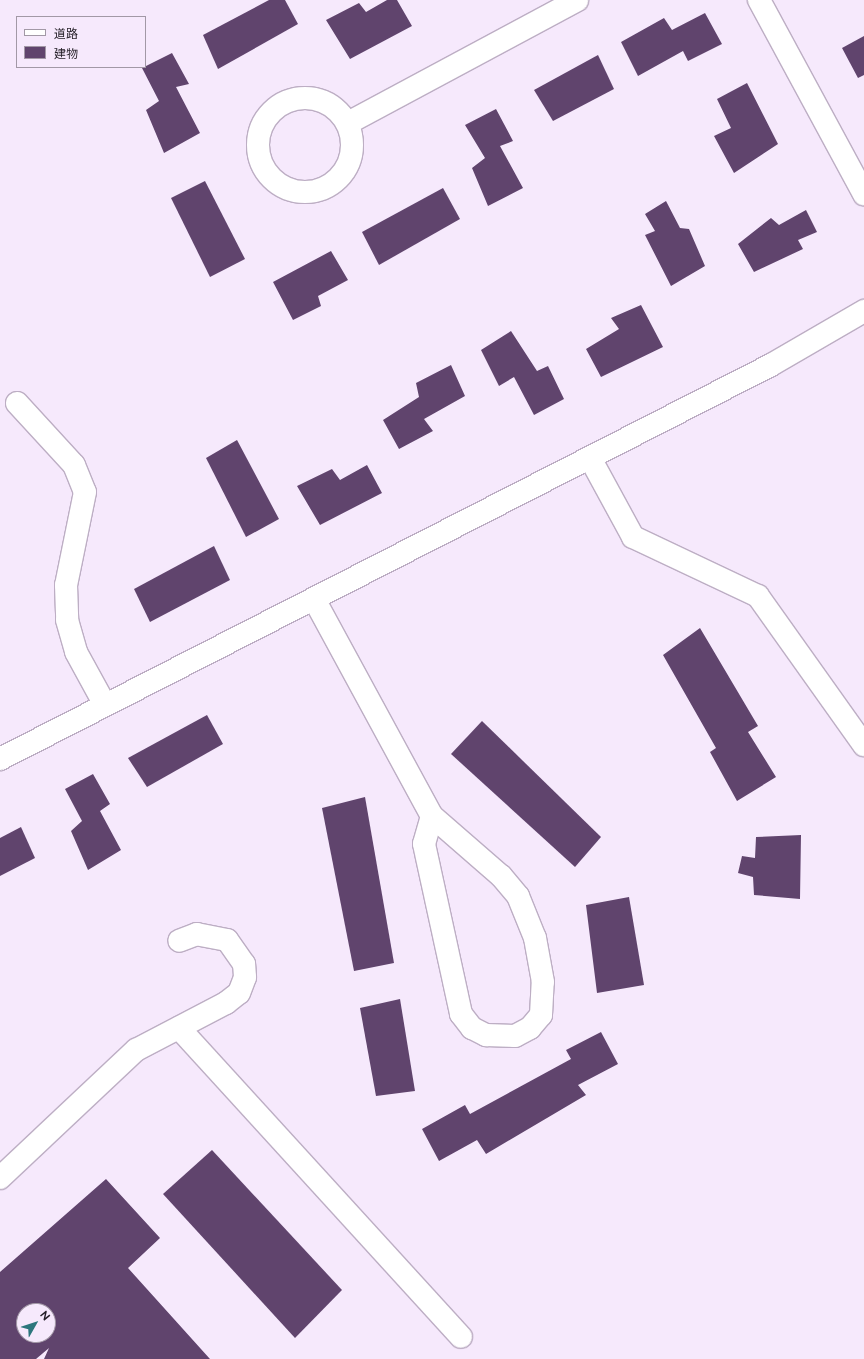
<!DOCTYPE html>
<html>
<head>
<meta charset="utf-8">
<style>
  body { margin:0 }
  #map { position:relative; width:864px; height:1359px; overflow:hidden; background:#f6e9fc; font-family:Raleway,"Noto Sans JP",sans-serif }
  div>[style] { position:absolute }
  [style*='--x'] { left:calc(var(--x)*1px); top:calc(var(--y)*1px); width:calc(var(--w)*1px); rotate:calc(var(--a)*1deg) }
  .building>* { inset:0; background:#60446d }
  .roads { filter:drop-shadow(1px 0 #bdaec4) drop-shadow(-1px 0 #bdaec4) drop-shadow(0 1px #bdaec4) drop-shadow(0 -1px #bdaec4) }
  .minor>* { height:22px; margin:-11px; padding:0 11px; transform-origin:11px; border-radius:11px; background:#fff }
  .minor>.ring { margin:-11px; padding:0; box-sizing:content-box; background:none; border:22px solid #fff; border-radius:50% }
  span { translate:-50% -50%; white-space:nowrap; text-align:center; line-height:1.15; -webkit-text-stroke:4px #f6e9fc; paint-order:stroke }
  .legend { position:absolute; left:16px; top:16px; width:130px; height:52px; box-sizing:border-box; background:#f6e9fc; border:1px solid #a298a6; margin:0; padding:5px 7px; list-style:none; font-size:12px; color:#231e26 }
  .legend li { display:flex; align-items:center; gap:8px; height:20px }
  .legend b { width:20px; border:1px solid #a298a6 }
  .north { position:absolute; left:16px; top:1303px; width:40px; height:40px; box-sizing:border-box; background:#f6e9fc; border:1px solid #a298a6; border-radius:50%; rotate:51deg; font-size:11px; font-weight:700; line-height:16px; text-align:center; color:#231e26 }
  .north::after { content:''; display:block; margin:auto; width:14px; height:18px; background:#2d767d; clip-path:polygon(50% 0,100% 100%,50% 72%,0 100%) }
</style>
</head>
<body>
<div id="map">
  <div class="building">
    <div style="clip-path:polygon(269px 0,285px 0,298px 24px,218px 69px,203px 35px)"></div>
    <div style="clip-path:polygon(387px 0,397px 0,412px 26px,350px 59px,326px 20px,359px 3px,366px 12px)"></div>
    <div style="clip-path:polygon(705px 13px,722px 44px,688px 61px,683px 51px,638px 76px,621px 42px,664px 18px,672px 30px)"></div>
    <div style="clip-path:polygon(864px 36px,864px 75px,858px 78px,842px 48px)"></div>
    <div style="clip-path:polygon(172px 53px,189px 84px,176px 87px,200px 133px,164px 153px,146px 110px,159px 101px,142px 68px)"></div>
    <div style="clip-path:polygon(598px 55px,614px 89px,553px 121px,534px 90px)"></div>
    <div style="clip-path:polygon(747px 83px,778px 144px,734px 173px,714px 136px,731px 128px,717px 99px)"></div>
    <div style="clip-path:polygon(496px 109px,513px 141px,500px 146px,523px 188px,488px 206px,472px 168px,485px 158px,465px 125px)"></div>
    <div style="clip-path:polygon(205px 181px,245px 259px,210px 277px,171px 198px)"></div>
    <div style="clip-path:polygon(443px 188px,460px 219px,379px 265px,362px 232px)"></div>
    <div style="clip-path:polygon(666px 201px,680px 228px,689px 229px,705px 266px,671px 286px,645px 235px,655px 231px,645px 214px)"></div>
    <div style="clip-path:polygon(806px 210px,817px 232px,798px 240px,803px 249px,754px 272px,738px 244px,771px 218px,779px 225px)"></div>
    <div style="clip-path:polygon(331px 251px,348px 280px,318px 296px,321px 306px,293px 320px,273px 282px)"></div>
    <div style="clip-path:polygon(641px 305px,663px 347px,601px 377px,586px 349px,619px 329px,611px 318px)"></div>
    <div style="clip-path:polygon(511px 331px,537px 371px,548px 366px,564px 399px,534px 415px,514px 377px,499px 386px,481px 350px)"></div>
    <div style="clip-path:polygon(451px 365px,465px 396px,424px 419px,433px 431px,399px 449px,383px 420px,419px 397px,416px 383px)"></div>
    <div style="clip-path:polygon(237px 440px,279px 519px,246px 537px,206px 458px)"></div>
    <div style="clip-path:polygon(367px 465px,382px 493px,320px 525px,297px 486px,332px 469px,340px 480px)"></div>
    <div style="clip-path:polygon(214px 546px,230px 580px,150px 622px,134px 589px)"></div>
    <div style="clip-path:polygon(700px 628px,758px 726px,748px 732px,776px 777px,737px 801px,710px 752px,716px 748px,663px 655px)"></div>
    <div style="clip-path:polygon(207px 715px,223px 744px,147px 787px,128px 758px)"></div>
    <div style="clip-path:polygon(482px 721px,601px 837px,575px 867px,451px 754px)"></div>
    <div style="clip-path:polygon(93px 774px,110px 804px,100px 811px,121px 850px,88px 870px,71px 831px,82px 821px,65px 789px)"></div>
    <div style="clip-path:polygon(365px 797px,394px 963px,354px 971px,322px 808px)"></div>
    <div style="clip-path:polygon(21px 827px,35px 858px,0 876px,0 838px)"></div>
    <div style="clip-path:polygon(801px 835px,800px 899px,754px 895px,753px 877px,738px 873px,742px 856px,755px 858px,756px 837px)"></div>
    <div style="clip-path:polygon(629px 897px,644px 985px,597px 993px,586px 905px)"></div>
    <div style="clip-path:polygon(400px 999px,415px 1091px,376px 1096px,360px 1008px)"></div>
    <div style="clip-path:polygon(601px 1032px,618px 1064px,578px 1085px,586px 1095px,486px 1154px,477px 1140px,439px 1161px,422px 1129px,465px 1105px,470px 1114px,571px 1059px,566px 1050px)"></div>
    <div style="clip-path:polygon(212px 1150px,342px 1290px,295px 1338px,163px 1194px)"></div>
    <div style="clip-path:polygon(evenodd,106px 1179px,160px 1238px,128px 1268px,210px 1359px,44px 1359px,49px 1348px,36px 1359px,0 1359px,0 1272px,106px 1179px,24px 1311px,48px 1311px,48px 1335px,24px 1335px,24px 1311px)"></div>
  </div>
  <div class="roads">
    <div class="minor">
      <div style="--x:759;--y:0;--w:221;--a:61.6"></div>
      <div class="ring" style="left:258px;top:98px;width:72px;height:72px"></div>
      <div style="--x:348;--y:123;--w:260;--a:-28.2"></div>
      <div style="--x:17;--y:403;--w:84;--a:47.4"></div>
      <div style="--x:74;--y:465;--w:29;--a:68"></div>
      <div style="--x:85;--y:492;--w:95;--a:101.5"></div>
      <div style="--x:66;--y:585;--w:35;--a:88"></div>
      <div style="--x:67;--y:620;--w:33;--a:74"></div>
      <div style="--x:76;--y:652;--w:60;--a:61.3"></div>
      <div style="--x:590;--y:458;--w:90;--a:61.4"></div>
      <div style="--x:633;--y:537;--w:138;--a:25.3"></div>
      <div style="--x:758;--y:596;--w:183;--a:54.6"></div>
      <div style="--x:314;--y:599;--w:247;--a:61.5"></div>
      <div style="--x:432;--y:816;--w:29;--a:106"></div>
      <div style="--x:424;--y:844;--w:174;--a:77.7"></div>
      <div style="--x:461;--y:1014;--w:18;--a:52"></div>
      <div style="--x:472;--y:1028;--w:16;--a:27"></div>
      <div style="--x:486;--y:1035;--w:29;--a:2"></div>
      <div style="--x:515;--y:1036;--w:17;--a:-28"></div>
      <div style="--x:530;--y:1028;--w:17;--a:-50"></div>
      <div style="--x:541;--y:1015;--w:33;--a:-87"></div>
      <div style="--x:543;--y:982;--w:45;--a:-100.3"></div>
      <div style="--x:535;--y:938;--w:45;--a:-112"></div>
      <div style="--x:518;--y:896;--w:26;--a:-130"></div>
      <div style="--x:501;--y:876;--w:91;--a:-139"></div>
      <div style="--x:0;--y:759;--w:866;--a:-27.07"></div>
      <div style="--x:771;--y:365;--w:108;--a:-30.1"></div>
      <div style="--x:179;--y:1028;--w:418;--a:47.6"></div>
      <div style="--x:0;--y:1178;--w:187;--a:-43.3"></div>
      <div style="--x:136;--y:1050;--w:102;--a:-27.6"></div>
      <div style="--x:226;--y:1003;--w:16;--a:-38"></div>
      <div style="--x:239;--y:993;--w:17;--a:-69"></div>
      <div style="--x:245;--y:977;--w:13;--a:-94"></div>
      <div style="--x:244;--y:964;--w:29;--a:-125"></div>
      <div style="--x:227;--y:940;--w:31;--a:-169"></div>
      <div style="--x:197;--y:934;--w:19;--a:159"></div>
    </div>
  </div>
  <ul class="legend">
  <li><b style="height:5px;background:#fff"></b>道路</li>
  <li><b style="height:11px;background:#60446d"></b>建物</li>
  </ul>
  <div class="north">N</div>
</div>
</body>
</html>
